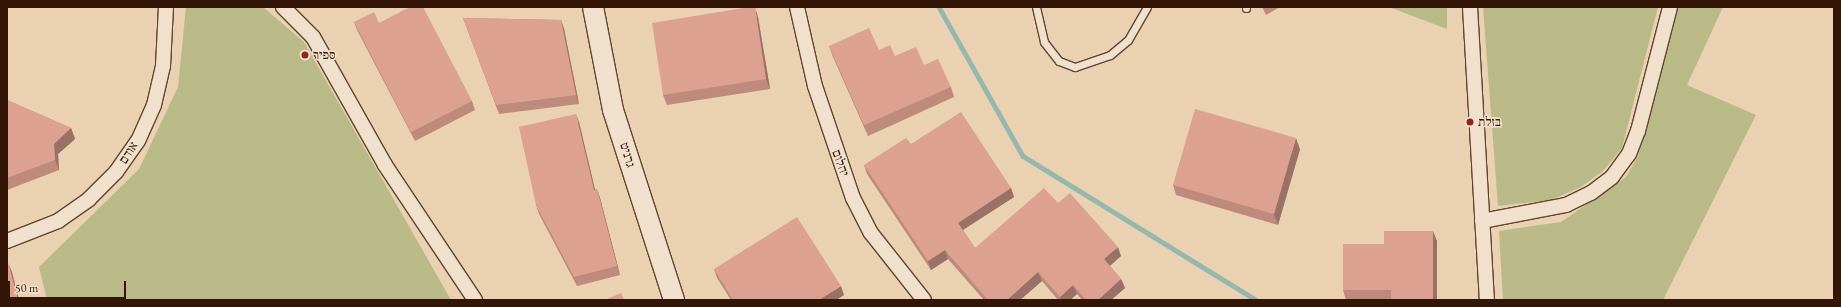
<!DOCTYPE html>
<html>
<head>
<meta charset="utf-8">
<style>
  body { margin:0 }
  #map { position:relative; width:1841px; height:307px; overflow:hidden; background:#e9d1b1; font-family:"EB Garamond","Frank Ruhl Libre",serif }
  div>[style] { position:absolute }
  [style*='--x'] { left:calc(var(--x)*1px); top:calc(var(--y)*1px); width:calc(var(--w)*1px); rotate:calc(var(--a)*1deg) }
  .green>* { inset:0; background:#baba89 }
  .stream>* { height:4.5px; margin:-2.25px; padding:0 2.25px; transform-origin:2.25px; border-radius:2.25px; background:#97b7ad }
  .roads { filter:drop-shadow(1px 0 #604530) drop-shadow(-1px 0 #604530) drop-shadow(0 1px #604530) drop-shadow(0 -1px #604530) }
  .lane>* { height:7px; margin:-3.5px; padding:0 3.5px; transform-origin:3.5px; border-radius:3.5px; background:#f1e1cc }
  .street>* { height:14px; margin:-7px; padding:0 7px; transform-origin:7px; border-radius:7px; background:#f1e1cc }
  .secondary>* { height:20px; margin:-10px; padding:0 10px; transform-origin:10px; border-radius:10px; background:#f1e1cc }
  .wall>* { inset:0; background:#bd8a7c }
  .shaded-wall>* { inset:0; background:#9a7165 }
  .building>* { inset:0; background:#dca190 }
  .dots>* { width:11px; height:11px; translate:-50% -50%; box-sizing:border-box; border:2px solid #f1e1cc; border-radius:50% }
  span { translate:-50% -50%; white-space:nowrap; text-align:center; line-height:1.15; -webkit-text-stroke:3px #f1e1cc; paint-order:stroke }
  .poi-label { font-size:13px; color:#331605 }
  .left { translate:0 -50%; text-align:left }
  .street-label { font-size:13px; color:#331605 }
  .frame { position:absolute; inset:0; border:8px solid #331605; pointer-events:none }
  .scale { position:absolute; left:8px; top:281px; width:118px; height:18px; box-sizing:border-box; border:2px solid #331605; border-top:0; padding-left:5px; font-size:12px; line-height:14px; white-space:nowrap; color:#331605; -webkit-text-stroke:3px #f1e1cc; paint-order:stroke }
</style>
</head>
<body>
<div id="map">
  <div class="green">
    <div style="clip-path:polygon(186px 7px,263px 7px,304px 42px,451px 300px,47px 300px,39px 267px,139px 169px,178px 87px)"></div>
    <div style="clip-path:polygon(1389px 7px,1447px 7px,1447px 29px)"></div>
    <div style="clip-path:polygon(1483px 7px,1658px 7px,1622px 148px,1603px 171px,1581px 187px,1551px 200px,1498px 206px)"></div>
    <div style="clip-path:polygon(1677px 7px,1723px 7px,1687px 85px,1756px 115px,1663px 300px,1503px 300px,1499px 231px,1561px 222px,1626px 177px,1638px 156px)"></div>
  </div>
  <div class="stream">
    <div style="--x:939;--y:7;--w:171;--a:60.6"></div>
    <div style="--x:1023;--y:156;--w:274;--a:31.7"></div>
  </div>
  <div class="roads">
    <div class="lane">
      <div style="--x:1036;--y:7;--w:36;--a:77"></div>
      <div style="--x:1044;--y:42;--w:24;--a:52"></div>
      <div style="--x:1059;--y:61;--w:17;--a:21"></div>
      <div style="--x:1075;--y:67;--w:37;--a:-19"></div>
      <div style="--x:1110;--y:55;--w:23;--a:-40"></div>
      <div style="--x:1128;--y:40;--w:38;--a:-60"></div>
      <div style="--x:1246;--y:7;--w:1;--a:90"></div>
    </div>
    <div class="street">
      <div style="--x:283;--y:7;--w:42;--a:45"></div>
      <div style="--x:313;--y:37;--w:147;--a:60.6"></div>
      <div style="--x:385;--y:165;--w:162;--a:56.3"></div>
      <div style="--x:797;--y:7;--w:81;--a:77.2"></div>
      <div style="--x:815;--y:86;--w:118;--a:71.3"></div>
      <div style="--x:853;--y:198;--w:39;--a:63"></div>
      <div style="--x:871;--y:233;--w:85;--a:51.7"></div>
      <div style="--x:1470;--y:7;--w:293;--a:86.7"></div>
      <div style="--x:1482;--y:221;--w:86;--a:-10.8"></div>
      <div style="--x:1566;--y:205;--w:28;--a:-26"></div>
      <div style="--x:1591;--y:193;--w:26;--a:-37"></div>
      <div style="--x:1612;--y:177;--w:29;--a:-54"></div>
      <div style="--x:1629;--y:154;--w:25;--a:-69"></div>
      <div style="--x:1638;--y:131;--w:128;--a:-75.5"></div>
      <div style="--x:7;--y:241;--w:55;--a:-21.4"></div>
      <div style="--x:58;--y:221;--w:38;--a:-35"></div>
      <div style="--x:89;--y:199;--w:38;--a:-45"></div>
      <div style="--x:116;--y:172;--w:38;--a:-55"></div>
      <div style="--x:138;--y:141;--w:39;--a:-66"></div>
      <div style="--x:154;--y:105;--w:40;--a:-77"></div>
      <div style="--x:163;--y:66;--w:59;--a:-87.1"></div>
    </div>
    <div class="secondary">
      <div style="--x:593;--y:7;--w:105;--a:79"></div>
      <div style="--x:613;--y:110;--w:200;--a:72.2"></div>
    </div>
  </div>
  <div class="wall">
    <div style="clip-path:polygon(1262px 7px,1280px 7px,1266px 15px)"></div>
    <div style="clip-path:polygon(758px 17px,770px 89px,667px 105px,663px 95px)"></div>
    <div style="clip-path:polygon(463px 18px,561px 20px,564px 29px,579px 104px,499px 114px)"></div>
    <div style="clip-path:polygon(354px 22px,379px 23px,472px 101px,475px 110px,415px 141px,357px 30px)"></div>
    <div style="clip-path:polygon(829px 46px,895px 56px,924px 65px,951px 87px,954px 97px,868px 136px,833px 57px)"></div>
    <div style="clip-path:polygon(7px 100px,71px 128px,75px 139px,58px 154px,59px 170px,7px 190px)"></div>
    <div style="clip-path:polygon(579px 122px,595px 190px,597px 189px,600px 198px,620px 275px,577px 286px,539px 214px,536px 205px)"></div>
    <div style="clip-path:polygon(1300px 149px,1278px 225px,1176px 195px,1173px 185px)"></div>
    <div style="clip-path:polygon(864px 165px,1011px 188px,1014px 197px,963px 230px,975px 248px,1058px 203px,1121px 256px,1110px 266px,1121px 279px,1125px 288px,1111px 300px,1082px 300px,1077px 294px,1070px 300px,1058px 300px,1042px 281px,1020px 300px,984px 300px,948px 259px,931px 270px,867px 174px)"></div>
    <div style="clip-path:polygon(1437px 241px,1437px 300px,1346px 300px,1343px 290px,1384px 244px)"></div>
    <div style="clip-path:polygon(714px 269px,844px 295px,836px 300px,731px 300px,717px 278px)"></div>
  </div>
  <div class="shaded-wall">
    <div style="clip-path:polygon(755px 7px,758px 17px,770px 89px,766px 79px)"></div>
    <div style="clip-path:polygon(561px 20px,564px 29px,579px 104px,576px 95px)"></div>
    <div style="clip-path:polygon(576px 114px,579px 122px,597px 198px,594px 190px)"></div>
    <div style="clip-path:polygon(71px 128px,75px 139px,58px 154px,59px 170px,55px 160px,54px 144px)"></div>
    <div style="clip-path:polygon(1296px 138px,1300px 149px,1278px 225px,1274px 214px)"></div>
    <div style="clip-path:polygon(1011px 188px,1014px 197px,961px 231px,958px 223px)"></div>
    <div style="clip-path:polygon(597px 189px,600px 198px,620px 275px,617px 266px)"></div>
    <div style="clip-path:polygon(1433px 231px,1437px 241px,1437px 300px,1433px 300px)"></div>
    <div style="clip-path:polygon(1118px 247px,1121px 256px,1107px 268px,1104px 259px)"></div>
    <div style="clip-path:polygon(945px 250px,948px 259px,931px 270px,928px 261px)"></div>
    <div style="clip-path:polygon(8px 263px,12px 272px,19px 300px,18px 300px)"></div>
    <div style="clip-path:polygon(1038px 272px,1042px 281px,1020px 300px,1007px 300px)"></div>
    <div style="clip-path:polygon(1121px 279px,1125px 288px,1111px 300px,1098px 300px)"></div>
    <div style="clip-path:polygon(1073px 285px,1077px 294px,1070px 300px,1061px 300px,1060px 297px)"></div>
    <div style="clip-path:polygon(841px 286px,844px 295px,836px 300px,819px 300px)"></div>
  </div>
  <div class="building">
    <div style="clip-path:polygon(410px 7px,423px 7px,472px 101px,411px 132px,354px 22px,374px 12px,379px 23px)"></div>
    <div style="clip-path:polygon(750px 7px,755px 7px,766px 79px,663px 95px,652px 23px)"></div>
    <div style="clip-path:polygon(463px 18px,561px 20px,576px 95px,496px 105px)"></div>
    <div style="clip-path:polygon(869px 28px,879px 50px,890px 45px,895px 56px,916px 47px,924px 65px,938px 59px,951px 87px,864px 125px,829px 46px)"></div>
    <div style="clip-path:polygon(7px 100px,71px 128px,54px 144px,55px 160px,7px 178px)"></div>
    <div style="clip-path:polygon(1195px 109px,1296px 138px,1274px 214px,1173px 185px)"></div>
    <div style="clip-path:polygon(961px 112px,1011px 188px,958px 223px,975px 248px,1044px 188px,1058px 203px,1070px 193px,1118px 247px,1104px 259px,1121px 279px,1098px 300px,1086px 300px,1073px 285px,1060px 297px,1038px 272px,1007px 300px,988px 300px,945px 250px,928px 261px,864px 165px,906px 138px,911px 144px)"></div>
    <div style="clip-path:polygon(576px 114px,594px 190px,597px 189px,617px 266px,574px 277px,536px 205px,519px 127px)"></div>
    <div style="clip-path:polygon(797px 217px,841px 286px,819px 300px,733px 300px,714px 269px)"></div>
    <div style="clip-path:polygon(1384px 231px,1433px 231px,1433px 300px,1391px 300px,1391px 290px,1343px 290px,1343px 244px,1384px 244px)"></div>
    <div style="clip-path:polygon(7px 263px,8px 263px,18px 300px,7px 300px)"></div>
    <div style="clip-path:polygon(621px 293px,624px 300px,605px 300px)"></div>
  </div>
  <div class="dots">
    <div style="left:305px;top:55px;background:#8f2418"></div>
    <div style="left:1470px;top:122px;background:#8f2418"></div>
  </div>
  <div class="poi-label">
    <span class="left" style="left:313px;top:55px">ספיר</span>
    <span class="left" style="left:1478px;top:122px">בזלת</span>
  </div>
  <div class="street-label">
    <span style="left:129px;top:153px;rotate:-57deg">אודם</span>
    <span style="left:627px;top:155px;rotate:73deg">גרניט</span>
    <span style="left:840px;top:163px;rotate:70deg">יהלום</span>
  </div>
  <div class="frame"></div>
  <div class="scale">50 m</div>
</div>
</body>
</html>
